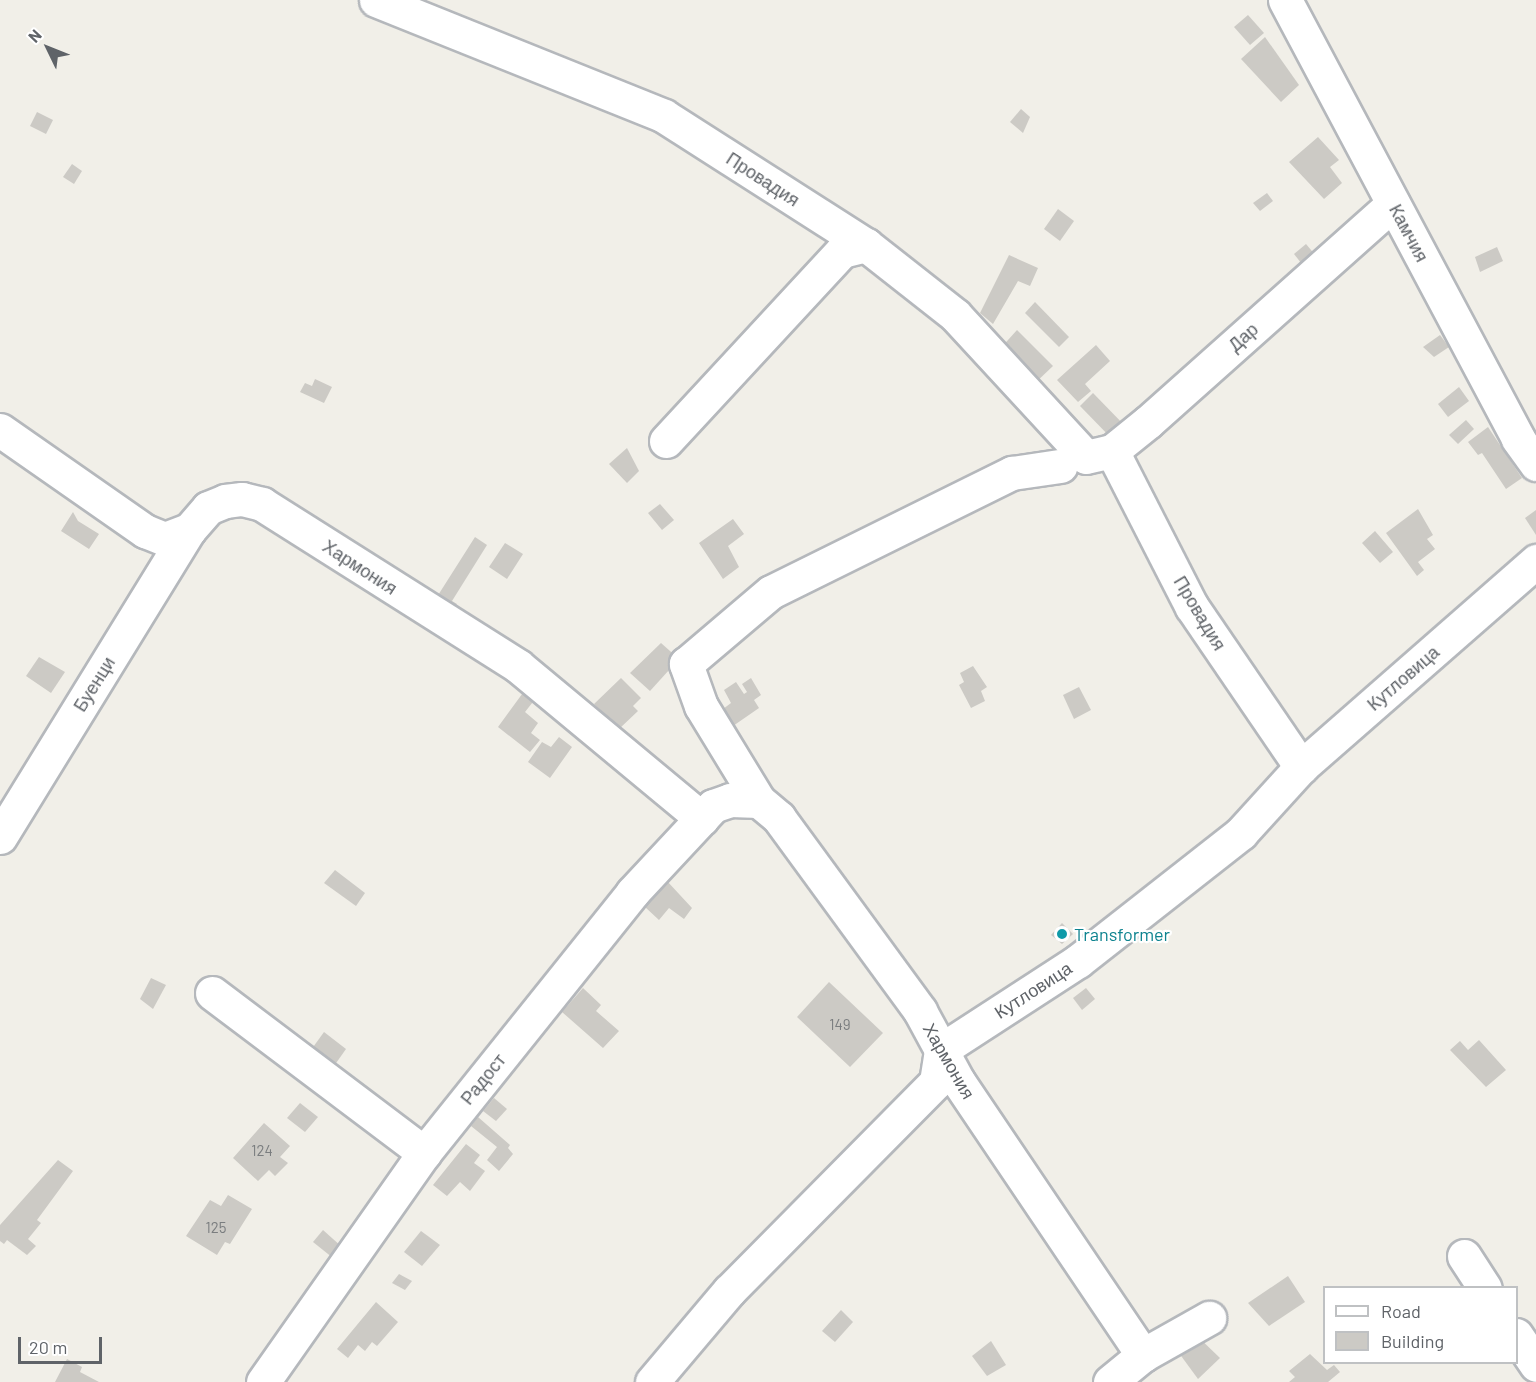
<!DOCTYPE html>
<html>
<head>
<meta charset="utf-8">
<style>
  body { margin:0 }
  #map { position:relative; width:1536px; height:1382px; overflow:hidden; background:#f1efe8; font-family:Barlow,sans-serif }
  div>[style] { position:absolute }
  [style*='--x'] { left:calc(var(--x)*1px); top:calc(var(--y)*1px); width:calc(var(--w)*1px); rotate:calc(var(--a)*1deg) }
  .building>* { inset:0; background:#cccac5 }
  .roads { filter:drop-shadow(2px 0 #b5b8bc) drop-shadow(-2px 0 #b5b8bc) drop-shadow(0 2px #b5b8bc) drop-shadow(0 -2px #b5b8bc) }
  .minor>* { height:33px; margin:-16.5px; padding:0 16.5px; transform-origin:16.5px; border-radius:16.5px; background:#fff }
  .dots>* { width:16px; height:16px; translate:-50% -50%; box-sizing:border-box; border:3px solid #fff; border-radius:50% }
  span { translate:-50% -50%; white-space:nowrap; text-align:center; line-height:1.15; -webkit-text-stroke:4.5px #fff; paint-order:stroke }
  .number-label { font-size:15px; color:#7a7d7f }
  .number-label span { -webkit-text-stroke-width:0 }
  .street-label { font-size:18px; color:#5f6368 }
  .culture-label { font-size:18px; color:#0d838f }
  .left { translate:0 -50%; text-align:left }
  .legend { position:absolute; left:1323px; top:1286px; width:195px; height:78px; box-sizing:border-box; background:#fff; border:2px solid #bfc1c3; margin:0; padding:8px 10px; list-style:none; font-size:18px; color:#5f6368 }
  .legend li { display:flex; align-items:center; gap:12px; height:30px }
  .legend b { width:30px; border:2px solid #bfc1c3 }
  .north { position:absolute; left:18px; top:18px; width:60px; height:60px; -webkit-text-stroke:4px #fff; paint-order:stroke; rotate:313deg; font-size:16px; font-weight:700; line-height:24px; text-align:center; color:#5f6368 }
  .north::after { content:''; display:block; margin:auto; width:21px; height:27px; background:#5f6368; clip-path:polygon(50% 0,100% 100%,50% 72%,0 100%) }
  .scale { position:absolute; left:18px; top:1337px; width:84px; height:27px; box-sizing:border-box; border:3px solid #5f6368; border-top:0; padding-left:8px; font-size:18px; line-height:21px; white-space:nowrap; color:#5f6368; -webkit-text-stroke:4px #fff; paint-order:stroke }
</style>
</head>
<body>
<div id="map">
  <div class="building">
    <div style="clip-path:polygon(1248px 15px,1264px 33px,1250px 45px,1234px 27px)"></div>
    <div style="clip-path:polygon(1265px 37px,1299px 85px,1281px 102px,1241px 59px)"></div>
    <div style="clip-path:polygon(1021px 109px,1030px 117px,1023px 133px,1010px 122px)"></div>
    <div style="clip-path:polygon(37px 112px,53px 120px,46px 134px,30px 126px)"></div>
    <div style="clip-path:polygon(1318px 137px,1339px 160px,1330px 167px,1342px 183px,1324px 199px,1289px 162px)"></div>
    <div style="clip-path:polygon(72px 164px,82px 171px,74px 184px,63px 177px)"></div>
    <div style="clip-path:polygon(1267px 193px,1273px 201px,1260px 211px,1253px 203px)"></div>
    <div style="clip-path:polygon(1058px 209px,1074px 221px,1060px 241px,1044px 229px)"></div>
    <div style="clip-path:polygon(1306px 244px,1322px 263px,1309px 273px,1294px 254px)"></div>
    <div style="clip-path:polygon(1497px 247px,1503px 261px,1480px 272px,1475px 257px)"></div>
    <div style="clip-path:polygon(1009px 255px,1038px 268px,1030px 286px,1018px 281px,993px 324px,980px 313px)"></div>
    <div style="clip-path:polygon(1035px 302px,1069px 337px,1059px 347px,1025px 313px)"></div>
    <div style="clip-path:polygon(1017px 330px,1053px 366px,1033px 385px,999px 350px)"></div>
    <div style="clip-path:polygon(1440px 335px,1449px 347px,1434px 357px,1423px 347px)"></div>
    <div style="clip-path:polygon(1096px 345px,1110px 361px,1085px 384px,1091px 391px,1078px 402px,1057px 380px)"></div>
    <div style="clip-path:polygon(315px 379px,332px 387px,324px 403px,300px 392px,305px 383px,312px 386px)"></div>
    <div style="clip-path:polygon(1459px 387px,1469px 401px,1448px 417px,1438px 404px)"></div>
    <div style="clip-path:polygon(1093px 393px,1129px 430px,1115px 442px,1080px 406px)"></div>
    <div style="clip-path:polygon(1466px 420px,1474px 429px,1458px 444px,1449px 435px)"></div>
    <div style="clip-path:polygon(1488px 427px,1522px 478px,1506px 489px,1482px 453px,1478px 455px,1468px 442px)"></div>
    <div style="clip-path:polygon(627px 448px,639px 471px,627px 483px,609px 464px)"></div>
    <div style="clip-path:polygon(660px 504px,674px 520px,662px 530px,648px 513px)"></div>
    <div style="clip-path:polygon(1418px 509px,1433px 535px,1427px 539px,1435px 549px,1418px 562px,1424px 570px,1417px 576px,1386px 533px)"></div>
    <div style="clip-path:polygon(1536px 510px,1536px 535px,1525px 518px)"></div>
    <div style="clip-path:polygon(73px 512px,78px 521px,99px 534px,89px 549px,61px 531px)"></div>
    <div style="clip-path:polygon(733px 519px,744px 534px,728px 546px,739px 567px,723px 579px,699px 543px)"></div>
    <div style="clip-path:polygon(1375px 531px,1393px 552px,1380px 563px,1362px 543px)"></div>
    <div style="clip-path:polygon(475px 537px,487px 545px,452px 601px,457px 604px,452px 610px,435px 600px)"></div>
    <div style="clip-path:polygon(505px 543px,523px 554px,507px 579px,489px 567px)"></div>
    <div style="clip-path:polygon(661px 643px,679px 659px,650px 691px,630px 673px)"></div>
    <div style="clip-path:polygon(39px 657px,65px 672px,51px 693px,26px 676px)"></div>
    <div style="clip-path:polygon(973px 666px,987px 687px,981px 691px,985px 701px,971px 708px,959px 685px,964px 682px,960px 673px)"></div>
    <div style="clip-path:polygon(621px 678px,641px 698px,633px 706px,638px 711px,619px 729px,594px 704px)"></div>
    <div style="clip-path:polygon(751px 678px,761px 695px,754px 700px,759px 708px,733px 726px,723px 709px,731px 703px,724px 690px,736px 682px,744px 694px,747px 692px,742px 684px)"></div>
    <div style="clip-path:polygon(1079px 687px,1091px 710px,1074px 719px,1063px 695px)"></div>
    <div style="clip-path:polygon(525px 690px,536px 698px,525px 712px,538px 723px,531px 733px,540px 740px,530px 752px,498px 727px)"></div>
    <div style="clip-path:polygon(559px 737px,572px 747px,550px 778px,528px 762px,542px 742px,551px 747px)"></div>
    <div style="clip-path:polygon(335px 870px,365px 893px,356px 906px,324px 883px)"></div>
    <div style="clip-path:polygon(667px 881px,692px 908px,684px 919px,669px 908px,659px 920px,645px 907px)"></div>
    <div style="clip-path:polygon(1062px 923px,1073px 934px,1062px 944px,1051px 935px)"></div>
    <div style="clip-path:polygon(151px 978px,166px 985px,153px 1009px,140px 999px)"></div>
    <div style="clip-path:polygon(829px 982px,883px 1033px,850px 1067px,797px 1017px)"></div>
    <div style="clip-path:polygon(583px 988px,601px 1005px,596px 1011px,619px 1031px,603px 1048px,562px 1012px)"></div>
    <div style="clip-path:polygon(1086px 988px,1095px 999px,1082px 1010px,1073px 998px)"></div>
    <div style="clip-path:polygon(324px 1032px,346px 1049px,334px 1066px,311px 1050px)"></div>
    <div style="clip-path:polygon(1479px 1040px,1506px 1070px,1486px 1087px,1450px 1050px,1460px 1041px,1468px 1050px)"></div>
    <div style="clip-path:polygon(494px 1098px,507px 1109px,496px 1121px,483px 1111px)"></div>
    <div style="clip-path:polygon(300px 1103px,318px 1117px,305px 1132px,287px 1118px)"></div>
    <div style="clip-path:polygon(478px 1117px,510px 1145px,508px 1148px,513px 1154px,499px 1171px,487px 1160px,497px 1147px,471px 1126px)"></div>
    <div style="clip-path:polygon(264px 1123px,290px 1146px,280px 1157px,288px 1163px,275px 1176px,269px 1170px,258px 1181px,233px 1158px)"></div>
    <div style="clip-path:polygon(466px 1144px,480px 1155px,474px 1163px,485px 1171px,470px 1191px,460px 1182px,447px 1196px,433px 1185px)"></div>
    <div style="clip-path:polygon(58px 1160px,73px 1171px,37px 1220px,41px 1223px,28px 1239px,36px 1246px,27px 1255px,7px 1240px,4px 1244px,0 1241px,0 1225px)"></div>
    <div style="clip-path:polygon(228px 1195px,252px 1209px,230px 1244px,225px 1242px,217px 1255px,186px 1236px,210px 1200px,221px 1206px)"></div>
    <div style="clip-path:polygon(323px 1230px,342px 1247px,333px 1258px,313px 1242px)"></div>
    <div style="clip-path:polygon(421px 1231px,440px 1245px,422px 1266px,404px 1252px)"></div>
    <div style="clip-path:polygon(399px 1274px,412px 1281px,405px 1290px,392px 1283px)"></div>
    <div style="clip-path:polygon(1288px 1276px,1305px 1302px,1269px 1326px,1248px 1303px)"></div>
    <div style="clip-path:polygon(376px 1302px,398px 1322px,377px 1346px,372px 1342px,365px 1351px,358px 1345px,348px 1358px,337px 1349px)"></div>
    <div style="clip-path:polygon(841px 1310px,853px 1322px,835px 1342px,822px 1331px)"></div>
    <div style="clip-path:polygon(1193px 1332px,1220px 1358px,1198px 1379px,1176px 1349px)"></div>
    <div style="clip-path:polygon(991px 1341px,1006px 1365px,987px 1376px,972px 1356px)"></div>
    <div style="clip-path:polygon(1310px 1354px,1327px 1370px,1334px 1365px,1340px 1372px,1328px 1382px,1289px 1382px,1295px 1377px,1289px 1371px)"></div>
    <div style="clip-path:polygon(67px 1359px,82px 1367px,80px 1372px,99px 1382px,55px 1382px)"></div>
  </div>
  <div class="roads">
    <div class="minor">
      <div style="--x:376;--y:0;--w:310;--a:21.9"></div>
      <div style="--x:664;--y:116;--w:240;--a:32.6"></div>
      <div style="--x:866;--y:245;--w:113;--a:38.2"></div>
      <div style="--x:955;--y:315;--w:193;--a:47.3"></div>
      <div style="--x:1086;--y:457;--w:27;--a:-13"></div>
      <div style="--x:1112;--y:451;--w:46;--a:-38.9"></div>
      <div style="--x:1148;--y:422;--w:328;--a:-41.7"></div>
      <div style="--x:1285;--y:0;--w:497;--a:62"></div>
      <div style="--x:1518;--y:439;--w:31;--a:54"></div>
      <div style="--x:0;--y:430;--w:177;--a:34.9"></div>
      <div style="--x:145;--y:531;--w:22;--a:22"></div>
      <div style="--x:165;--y:539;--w:26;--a:-21"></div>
      <div style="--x:189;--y:530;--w:29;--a:-49"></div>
      <div style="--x:208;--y:508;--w:18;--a:-22"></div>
      <div style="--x:225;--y:501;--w:17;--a:-7"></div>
      <div style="--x:242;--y:499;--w:21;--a:14"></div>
      <div style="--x:262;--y:504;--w:303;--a:32.3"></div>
      <div style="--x:518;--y:666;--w:239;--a:39.7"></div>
      <div style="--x:666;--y:441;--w:259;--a:-47.2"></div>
      <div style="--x:842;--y:251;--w:25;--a:-14"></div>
      <div style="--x:1112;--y:451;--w:175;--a:62.9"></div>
      <div style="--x:1192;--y:607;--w:194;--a:55.7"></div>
      <div style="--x:759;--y:801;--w:111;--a:-121.4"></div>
      <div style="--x:701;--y:706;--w:45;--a:-109.7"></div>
      <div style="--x:686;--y:664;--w:111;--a:-40.3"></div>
      <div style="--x:771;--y:592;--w:269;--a:-26.3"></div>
      <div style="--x:1012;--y:473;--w:49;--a:-8.3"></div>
      <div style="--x:0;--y:837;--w:361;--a:-58.4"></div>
      <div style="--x:212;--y:993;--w:266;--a:37"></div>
      <div style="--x:1464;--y:1256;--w:38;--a:57"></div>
      <div style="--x:1516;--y:1335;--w:36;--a:56"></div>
      <div style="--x:263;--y:1382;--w:280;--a:-54.9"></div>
      <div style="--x:424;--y:1153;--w:333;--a:-51.3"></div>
      <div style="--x:632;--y:893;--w:119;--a:-47"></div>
      <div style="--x:713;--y:806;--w:18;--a:-19"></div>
      <div style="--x:730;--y:800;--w:29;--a:2"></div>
      <div style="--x:759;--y:801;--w:26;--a:40"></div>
      <div style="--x:779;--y:818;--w:239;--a:53.8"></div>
      <div style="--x:920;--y:1011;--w:80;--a:61.5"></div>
      <div style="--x:958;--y:1081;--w:331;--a:56"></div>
      <div style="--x:652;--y:1382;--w:119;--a:-49.8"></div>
      <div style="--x:729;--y:1291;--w:294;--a:-45.3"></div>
      <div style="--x:936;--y:1082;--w:32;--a:-81"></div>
      <div style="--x:941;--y:1050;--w:163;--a:-33"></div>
      <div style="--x:1078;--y:961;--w:207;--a:-38.1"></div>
      <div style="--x:1241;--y:833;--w:89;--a:-47.7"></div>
      <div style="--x:1301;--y:767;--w:313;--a:-41.2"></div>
      <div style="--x:1110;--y:1382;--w:43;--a:-39.3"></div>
      <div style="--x:1143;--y:1355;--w:76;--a:-29.3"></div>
    </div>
  </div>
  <div class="dots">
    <div style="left:1062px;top:934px;background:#0f9aa8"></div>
  </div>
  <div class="number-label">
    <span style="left:840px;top:1025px">149</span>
    <span style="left:262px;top:1151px">124</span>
    <span style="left:216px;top:1228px">125</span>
  </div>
  <div class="street-label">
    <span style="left:763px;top:179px;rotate:33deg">Провадия</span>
    <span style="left:1409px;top:233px;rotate:62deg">Камчия</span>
    <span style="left:1243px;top:337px;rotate:-42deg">Дар</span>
    <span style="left:360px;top:567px;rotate:33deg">Хармония</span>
    <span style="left:1200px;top:613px;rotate:59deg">Провадия</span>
    <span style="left:1403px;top:678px;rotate:-41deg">Кутловица</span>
    <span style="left:94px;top:684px;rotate:-58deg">Буенци</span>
    <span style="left:1033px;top:990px;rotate:-33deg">Кутловица</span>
    <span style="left:949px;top:1061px;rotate:60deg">Хармония</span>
    <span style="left:483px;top:1079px;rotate:-51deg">Радост</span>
  </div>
  <div class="culture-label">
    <span class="left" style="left:1074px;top:934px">Transformer</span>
  </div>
  <ul class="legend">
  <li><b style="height:8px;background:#fff"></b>Road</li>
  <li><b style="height:16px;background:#cccac5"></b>Building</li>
  </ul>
  <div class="north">N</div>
  <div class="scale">20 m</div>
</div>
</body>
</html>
